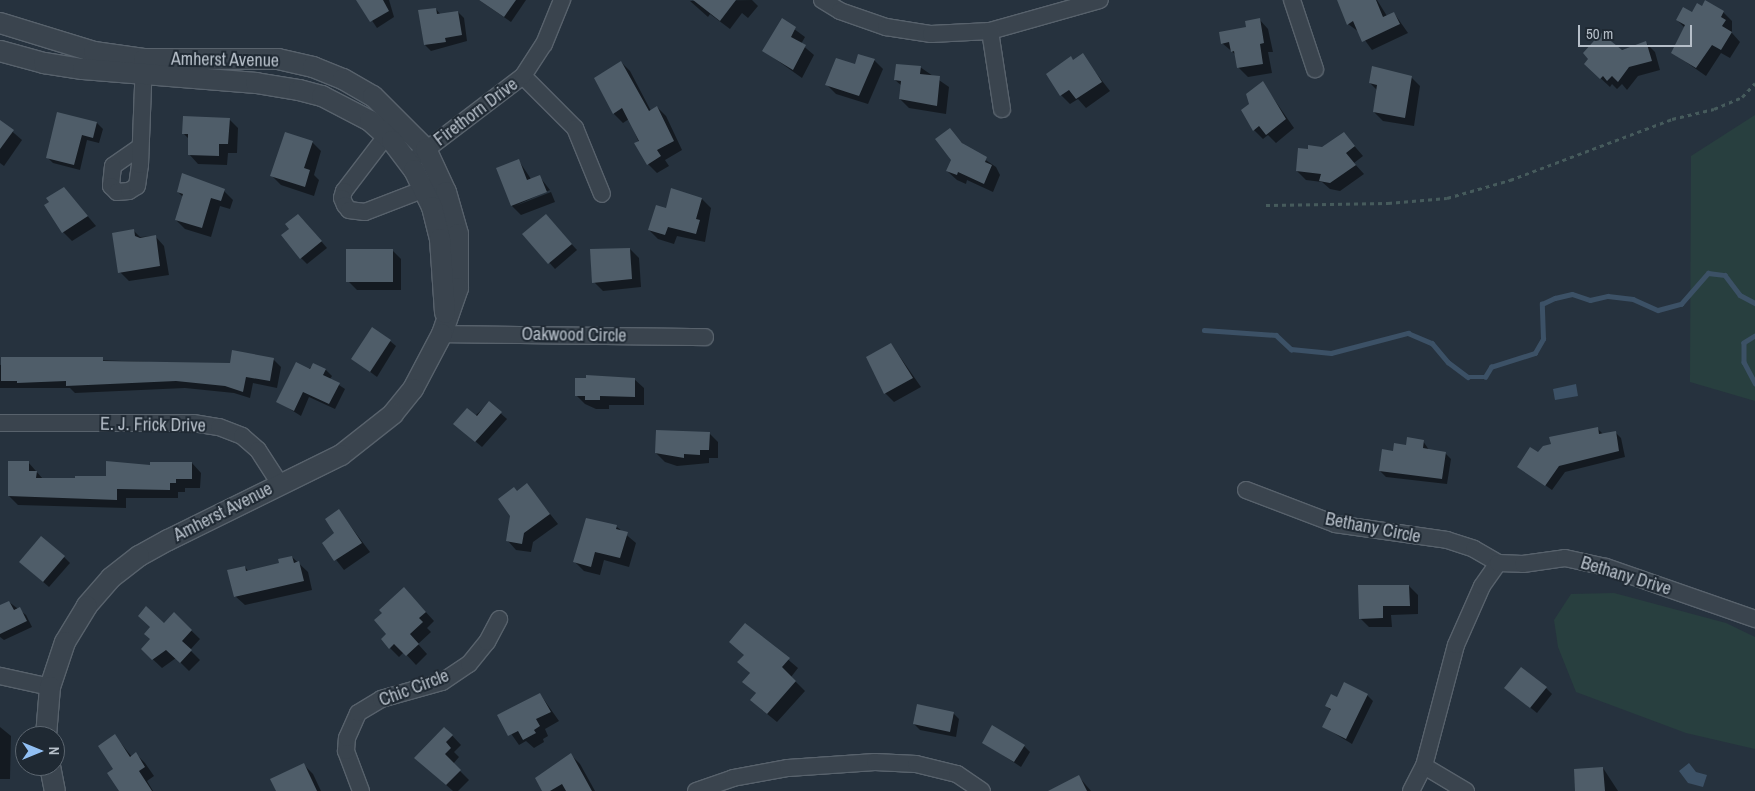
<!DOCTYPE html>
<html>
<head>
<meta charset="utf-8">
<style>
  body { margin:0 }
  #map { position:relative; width:1755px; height:791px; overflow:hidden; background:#26323e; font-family:"Archivo Narrow",sans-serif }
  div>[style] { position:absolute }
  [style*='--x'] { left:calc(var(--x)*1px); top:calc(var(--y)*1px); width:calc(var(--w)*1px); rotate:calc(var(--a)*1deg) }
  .green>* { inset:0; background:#283f3f }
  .water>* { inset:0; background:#3c5166 }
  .shadow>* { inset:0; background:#0007 }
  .stream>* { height:4.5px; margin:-2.25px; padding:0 2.25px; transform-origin:2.25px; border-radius:2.25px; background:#3c5166 }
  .building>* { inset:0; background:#4f5d69 }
  .path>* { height:2.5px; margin-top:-1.25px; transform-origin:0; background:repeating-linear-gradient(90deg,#465b5c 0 4px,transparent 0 8px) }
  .roads { filter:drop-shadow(1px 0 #58626c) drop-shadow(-1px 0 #58626c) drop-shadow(0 1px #58626c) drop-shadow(0 -1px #58626c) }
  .minor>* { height:16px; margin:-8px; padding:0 8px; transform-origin:8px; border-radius:8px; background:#3a444e }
  .tertiary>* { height:20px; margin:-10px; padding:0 10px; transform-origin:10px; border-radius:10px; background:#3a444e }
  span { translate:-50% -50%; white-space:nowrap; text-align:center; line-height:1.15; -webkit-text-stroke:4px #1f2933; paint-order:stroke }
  .street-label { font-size:18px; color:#b6bfc9 }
  .north { position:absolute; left:15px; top:726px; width:50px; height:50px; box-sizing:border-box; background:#1f2933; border:1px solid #5b656f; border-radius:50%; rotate:90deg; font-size:14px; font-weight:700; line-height:20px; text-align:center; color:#b6bfc9 }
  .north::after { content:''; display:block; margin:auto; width:18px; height:22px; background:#91bff3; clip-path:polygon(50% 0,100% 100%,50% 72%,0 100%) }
  .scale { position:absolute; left:1578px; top:25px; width:114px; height:22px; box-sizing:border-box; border:2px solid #b6bfc9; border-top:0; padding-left:6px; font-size:15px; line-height:18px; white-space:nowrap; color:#b6bfc9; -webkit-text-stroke:4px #1f2933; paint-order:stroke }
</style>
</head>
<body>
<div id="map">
  <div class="green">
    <div style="clip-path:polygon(1755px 115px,1755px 401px,1690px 382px,1691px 156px)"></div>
    <div style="clip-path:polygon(1614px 593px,1726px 623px,1755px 637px,1755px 749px,1686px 733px,1576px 692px,1558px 647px,1554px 620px,1571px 594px)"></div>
  </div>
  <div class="water">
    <div style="clip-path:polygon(1576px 384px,1578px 396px,1555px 400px,1553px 389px)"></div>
    <div style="clip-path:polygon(1689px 763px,1696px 772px,1707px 775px,1703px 787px,1688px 783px,1679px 771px)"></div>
  </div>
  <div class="shadow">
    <div style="clip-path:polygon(358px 0,389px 0,394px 17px,377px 28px)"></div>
    <div style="clip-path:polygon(479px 0,526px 0,511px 22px)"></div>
    <div style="clip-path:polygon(752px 0,758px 6px,748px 18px,742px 13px,730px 29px,710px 14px,708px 17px,690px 1px)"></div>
    <div style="clip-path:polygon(1345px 0,1377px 0,1387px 16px,1394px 13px,1408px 33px,1372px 50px,1359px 32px,1348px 24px)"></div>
    <div style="clip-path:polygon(1702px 7px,1723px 12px,1732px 21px,1732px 33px,1740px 42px,1730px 58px,1721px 53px,1706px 76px,1673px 53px,1685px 28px,1677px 20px)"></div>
    <div style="clip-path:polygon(436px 9px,441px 15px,458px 12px,464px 18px,467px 41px,431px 51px,425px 45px)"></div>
    <div style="clip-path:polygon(1259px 19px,1268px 29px,1273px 52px,1268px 52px,1272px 73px,1248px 77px,1239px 68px,1236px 55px,1222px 43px)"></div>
    <div style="clip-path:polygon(782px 20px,805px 37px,801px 44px,814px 55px,802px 78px,764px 51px)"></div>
    <div style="clip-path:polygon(1646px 43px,1655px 52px,1660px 70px,1638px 76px,1627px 90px,1622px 84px,1617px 89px,1612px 84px,1610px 87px,1595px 73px,1590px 59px)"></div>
    <div style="clip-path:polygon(1082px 55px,1110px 91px,1086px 108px,1078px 99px,1070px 104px,1061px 95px)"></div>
    <div style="clip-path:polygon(874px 60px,883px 69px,868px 104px,836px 94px,827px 85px,855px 66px)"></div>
    <div style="clip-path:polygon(621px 62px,630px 71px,651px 111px,657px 107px,666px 116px,682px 150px,665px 160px,669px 166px,657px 173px,648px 164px,629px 119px,623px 123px,614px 114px,595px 79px)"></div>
    <div style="clip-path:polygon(920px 67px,949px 87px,946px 114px,909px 108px,900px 99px,902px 86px,895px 80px)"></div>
    <div style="clip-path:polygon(1411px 77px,1420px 86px,1414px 126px,1383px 121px,1374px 112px,1377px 90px,1370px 83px)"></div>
    <div style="clip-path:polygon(1262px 82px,1294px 128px,1276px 143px,1268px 135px,1263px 139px,1254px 130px,1251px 104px)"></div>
    <div style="clip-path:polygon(58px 113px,97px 123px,103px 129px,99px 143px,87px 140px,80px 170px,53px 163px,47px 157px)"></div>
    <div style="clip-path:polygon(229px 119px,238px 128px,237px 153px,228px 153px,227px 165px,198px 164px,189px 154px,189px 139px,183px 133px)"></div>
    <div style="clip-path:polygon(0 121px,22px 140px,4px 166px,0 163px)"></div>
    <div style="clip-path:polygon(950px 130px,965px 146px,996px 167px,1000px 175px,993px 192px,967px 180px,966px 184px,957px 180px,947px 171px,952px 160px)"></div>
    <div style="clip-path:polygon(1344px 134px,1363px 156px,1354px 163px,1364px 174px,1340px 191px,1330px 189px,1322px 182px,1306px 180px,1297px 171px)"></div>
    <div style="clip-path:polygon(312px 142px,321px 151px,314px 175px,319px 180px,314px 196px,281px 185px,272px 176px)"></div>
    <div style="clip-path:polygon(519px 161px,531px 179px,539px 176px,550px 190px,515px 206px,551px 192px,555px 202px,521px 215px,512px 206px,498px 169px)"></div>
    <div style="clip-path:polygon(64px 188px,96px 226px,72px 241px,63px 232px,51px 203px)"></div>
    <div style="clip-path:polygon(224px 191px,233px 200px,230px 209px,220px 206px,211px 237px,185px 229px,176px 220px,183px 197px,178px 192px)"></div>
    <div style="clip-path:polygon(702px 199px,711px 208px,705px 242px,677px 236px,674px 244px,658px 239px,649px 230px,667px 209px)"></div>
    <div style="clip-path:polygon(304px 221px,327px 248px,307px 264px,301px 258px)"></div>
    <div style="clip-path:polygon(551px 222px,577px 250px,555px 269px,524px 234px)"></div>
    <div style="clip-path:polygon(134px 231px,140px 237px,155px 236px,164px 246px,169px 275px,129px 281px,120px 272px)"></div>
    <div style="clip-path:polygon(630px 249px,639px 258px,641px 287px,603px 291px,594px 282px)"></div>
    <div style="clip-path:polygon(392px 250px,401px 259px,401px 290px,357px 290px,348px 281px)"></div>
    <div style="clip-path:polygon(390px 341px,396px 346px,377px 377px,353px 359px)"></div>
    <div style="clip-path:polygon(891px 344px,921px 387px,894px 402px,885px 393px)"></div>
    <div style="clip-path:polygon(40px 358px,231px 365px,274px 360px,281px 367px,277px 388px,253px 383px,250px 398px,234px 393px,185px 388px,75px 393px,70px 388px,0 388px,0 365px)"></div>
    <div style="clip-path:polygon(314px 364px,326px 370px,332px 376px,330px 379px,345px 389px,335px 409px,309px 397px,301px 416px,277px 401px)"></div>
    <div style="clip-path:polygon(587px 376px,634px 379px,644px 388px,644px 405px,609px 405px,609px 409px,596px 409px,585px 404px,576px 395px)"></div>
    <div style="clip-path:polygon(489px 403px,507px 419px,482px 447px,461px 429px)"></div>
    <div style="clip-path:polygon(1598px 429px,1603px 434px,1615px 432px,1621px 438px,1625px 457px,1565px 472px,1552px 490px,1519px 466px)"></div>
    <div style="clip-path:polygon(709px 433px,718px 442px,718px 458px,709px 458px,709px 463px,677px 466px,665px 462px,656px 453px)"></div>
    <div style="clip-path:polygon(1423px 441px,1429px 450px,1445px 453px,1451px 459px,1447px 484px,1386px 477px,1380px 471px,1394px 453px)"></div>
    <div style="clip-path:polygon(28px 462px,43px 479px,107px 477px,152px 466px,192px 463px,201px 473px,200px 488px,185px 488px,185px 492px,178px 492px,178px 498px,126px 498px,126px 508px,18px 505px,9px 496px)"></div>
    <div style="clip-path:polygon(527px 485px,558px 524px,533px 542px,531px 552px,516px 550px,507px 540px,517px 492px)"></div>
    <div style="clip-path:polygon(339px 511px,370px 552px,344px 570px,323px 543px,336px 533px)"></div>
    <div style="clip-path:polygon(617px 527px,636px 543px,629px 567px,604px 560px,600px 575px,584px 571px,575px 562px)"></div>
    <div style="clip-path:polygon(64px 557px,70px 563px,49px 587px,27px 568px)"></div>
    <div style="clip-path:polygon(292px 557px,308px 572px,312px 590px,245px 605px,235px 596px,245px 567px,249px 572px,281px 564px)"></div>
    <div style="clip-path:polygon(1409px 586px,1418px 595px,1418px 614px,1391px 615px,1392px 627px,1369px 627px,1360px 618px)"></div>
    <div style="clip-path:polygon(413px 598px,434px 621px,427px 628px,431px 632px,418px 644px,427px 654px,416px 665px,404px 652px,399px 657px,390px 648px)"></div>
    <div style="clip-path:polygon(9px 602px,26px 615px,32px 627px,4px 640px,0 637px,0 607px)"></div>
    <div style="clip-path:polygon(174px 614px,200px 639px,190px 650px,200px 660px,189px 671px,176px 658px,162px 668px,142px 649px,152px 640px,151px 627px,164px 625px)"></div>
    <div style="clip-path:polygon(746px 624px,798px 668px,791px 677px,805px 691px,777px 722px,761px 709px,757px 694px,744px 682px,751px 674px,739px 662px,745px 655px)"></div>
    <div style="clip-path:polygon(1546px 688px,1552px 694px,1537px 713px,1512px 693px)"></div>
    <div style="clip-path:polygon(540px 694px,559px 721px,545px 729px,548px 736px,543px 739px,544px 742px,534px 748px,526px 741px,519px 745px,498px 715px)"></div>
    <div style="clip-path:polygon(1367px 695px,1373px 701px,1352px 744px,1324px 727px,1332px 711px,1326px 706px,1337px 699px)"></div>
    <div style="clip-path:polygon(953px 713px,959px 719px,956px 737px,920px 730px,914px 724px)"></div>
    <div style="clip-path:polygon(0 727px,11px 736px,10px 779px,0 779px)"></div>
    <div style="clip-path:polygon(445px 728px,461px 745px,454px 752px,459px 757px,453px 764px,469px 780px,458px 791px,453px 791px,416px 758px)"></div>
    <div style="clip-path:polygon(115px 736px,132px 757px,136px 754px,145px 763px,154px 776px,147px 781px,153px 791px,120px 791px,115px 770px)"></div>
    <div style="clip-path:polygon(983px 742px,1024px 746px,1030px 752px,1021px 767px)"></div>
    <div style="clip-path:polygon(571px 755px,580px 764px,595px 791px,543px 791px)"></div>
    <div style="clip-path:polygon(304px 765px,313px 774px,321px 791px,277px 791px)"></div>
    <div style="clip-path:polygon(1603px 768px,1618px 791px,1577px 791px)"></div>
    <div style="clip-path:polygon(1079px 777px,1091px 791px,1059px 791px)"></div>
  </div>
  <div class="stream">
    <div style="--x:1204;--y:330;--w:72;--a:4"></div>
    <div style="--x:1276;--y:335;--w:21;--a:43"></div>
    <div style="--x:1291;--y:349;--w:40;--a:5.7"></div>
    <div style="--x:1331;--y:353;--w:80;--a:-14.6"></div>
    <div style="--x:1408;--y:333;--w:26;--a:23"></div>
    <div style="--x:1432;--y:343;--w:25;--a:50"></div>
    <div style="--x:1448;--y:362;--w:25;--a:37"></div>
    <div style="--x:1468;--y:377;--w:17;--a:0"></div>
    <div style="--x:1485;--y:377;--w:12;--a:-59"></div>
    <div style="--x:1491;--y:367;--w:46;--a:-17.7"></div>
    <div style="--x:1535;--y:353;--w:16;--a:-60"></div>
    <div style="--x:1543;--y:339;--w:35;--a:-92"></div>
    <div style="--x:1542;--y:304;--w:14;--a:-25"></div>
    <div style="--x:1555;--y:298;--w:17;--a:-13"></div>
    <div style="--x:1572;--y:294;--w:19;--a:18"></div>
    <div style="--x:1590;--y:300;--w:18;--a:-13"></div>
    <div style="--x:1608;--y:296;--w:25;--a:7"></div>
    <div style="--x:1633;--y:299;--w:27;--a:24"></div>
    <div style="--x:1658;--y:310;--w:24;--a:-15"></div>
    <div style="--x:1681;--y:304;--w:41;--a:-48.9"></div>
    <div style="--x:1708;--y:273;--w:17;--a:7"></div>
    <div style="--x:1725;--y:275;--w:25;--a:53"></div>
    <div style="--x:1740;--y:295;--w:17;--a:28"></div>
    <div style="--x:1755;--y:336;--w:13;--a:148"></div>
    <div style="--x:1744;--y:343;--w:19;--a:90"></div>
    <div style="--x:1744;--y:362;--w:24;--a:62"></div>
  </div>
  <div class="building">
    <div style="clip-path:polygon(356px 0,383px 0,389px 11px,370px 22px)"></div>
    <div style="clip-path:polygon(479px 0,516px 0,504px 17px)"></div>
    <div style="clip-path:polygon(693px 0,736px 0,720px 21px)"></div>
    <div style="clip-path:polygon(1337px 0,1376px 0,1383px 17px,1394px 12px,1400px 24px,1362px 42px,1353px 21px,1347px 25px)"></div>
    <div style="clip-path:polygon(1705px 0,1724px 11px,1721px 17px,1726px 20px,1722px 26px,1732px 32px,1721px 50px,1712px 45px,1696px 68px,1671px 53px,1685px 25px,1676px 20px,1683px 7px,1692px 12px,1697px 3px,1702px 6px)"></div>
    <div style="clip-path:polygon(436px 8px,437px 14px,458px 11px,462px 35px,445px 38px,446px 42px,424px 45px,418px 10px)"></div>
    <div style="clip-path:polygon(782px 18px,796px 27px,791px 37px,806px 45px,793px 70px,762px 51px)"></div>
    <div style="clip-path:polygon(1260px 18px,1264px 43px,1260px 44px,1263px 64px,1237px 68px,1234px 51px,1231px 52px,1229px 42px,1221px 44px,1219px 32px,1246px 27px,1245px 21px)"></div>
    <div style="clip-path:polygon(1601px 33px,1622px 50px,1646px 41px,1652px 61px,1629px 67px,1618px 82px,1612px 76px,1607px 81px,1603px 76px,1600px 79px,1584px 64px,1588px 59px,1583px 53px)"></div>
    <div style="clip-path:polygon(1083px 53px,1102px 82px,1076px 99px,1069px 90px,1060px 96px,1046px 74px,1071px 56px,1073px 60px)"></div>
    <div style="clip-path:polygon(858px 54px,875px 59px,859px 96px,825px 85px,836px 58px,855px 64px)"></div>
    <div style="clip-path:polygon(621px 61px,649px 111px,657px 106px,674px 141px,657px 150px,661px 156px,647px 165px,634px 143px,639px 141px,622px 108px,613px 114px,594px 78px)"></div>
    <div style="clip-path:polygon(896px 64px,921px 66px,920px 74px,940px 76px,937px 106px,899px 99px,901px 81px,894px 80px)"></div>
    <div style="clip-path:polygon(1372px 66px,1412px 76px,1405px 118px,1373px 112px,1377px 85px,1369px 83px)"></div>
    <div style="clip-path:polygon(1263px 81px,1286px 119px,1266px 135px,1259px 126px,1253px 131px,1241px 110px,1249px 104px,1246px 94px)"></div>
    <div style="clip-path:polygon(57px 112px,97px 122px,93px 138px,82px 135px,74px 165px,46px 158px)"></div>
    <div style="clip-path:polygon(183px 116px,230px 118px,228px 144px,219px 144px,219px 156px,188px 155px,188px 134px,182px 134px)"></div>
    <div style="clip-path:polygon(0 120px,14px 130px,0 149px)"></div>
    <div style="clip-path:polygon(950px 128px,962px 143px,987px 157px,985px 162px,992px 165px,984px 184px,958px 172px,957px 175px,946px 171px,951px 160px,935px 139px)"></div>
    <div style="clip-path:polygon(285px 132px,313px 141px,304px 168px,310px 170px,305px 187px,270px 176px)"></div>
    <div style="clip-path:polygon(1344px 132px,1355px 146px,1346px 153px,1356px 165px,1330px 183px,1319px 181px,1321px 174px,1296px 171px,1298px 148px,1308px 149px,1308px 145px,1322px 147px)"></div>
    <div style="clip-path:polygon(519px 159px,527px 180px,540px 175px,547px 192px,511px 206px,496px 168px)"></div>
    <div style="clip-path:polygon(182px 173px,225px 189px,221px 201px,211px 198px,202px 228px,175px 220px,183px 194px,177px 192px)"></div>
    <div style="clip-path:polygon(64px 187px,88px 216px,62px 233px,44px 205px,49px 202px,46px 198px)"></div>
    <div style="clip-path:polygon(671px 188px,702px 198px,696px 219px,700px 220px,696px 234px,668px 227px,665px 235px,648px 230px,656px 205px,666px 208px)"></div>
    <div style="clip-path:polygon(298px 214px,322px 241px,300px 259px,281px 235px,289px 229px,285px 224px)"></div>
    <div style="clip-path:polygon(546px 214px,572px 244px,548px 264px,522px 234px)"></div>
    <div style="clip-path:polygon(134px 229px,135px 236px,140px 238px,156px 235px,160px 266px,118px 273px,112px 233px)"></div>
    <div style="clip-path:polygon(630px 248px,632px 279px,592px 283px,590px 249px)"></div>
    <div style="clip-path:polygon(346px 249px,393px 249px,393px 282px,346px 282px)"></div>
    <div style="clip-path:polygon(372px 327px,391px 340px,370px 372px,351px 359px)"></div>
    <div style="clip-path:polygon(891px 343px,913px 378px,884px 394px,866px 357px)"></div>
    <div style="clip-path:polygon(232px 350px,274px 358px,270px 381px,246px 377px,243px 392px,225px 386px,176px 381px,66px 386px,66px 381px,17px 383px,17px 381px,1px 381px,1px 357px,103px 357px,103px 361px,230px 363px)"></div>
    <div style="clip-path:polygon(296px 362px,310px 369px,313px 363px,326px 369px,323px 375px,340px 383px,329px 404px,303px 392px,294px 411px,276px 402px)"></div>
    <div style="clip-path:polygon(586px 375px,635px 378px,635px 397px,600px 396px,600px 400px,585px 400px,585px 396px,575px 396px,575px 378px,586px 378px)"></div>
    <div style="clip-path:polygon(489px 401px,502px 412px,475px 442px,453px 424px,467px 408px,477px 416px)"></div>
    <div style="clip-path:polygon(1598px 427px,1599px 434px,1616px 431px,1619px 451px,1559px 466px,1545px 486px,1517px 467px,1530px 447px,1538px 452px,1543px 446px,1551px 444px,1549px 437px)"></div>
    <div style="clip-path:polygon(656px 430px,710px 432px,709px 450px,700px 450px,700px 455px,684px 454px,684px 458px,655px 453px)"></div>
    <div style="clip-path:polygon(1407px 437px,1424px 440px,1423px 448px,1446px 452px,1442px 479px,1379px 471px,1382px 449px,1393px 451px,1394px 443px,1406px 445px)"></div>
    <div style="clip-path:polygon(8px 461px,29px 461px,29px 471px,37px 471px,36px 478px,75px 478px,75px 476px,106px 476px,106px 461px,150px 465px,150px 462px,192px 462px,192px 479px,176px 479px,176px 483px,170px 483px,170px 490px,117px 489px,117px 500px,8px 496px)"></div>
    <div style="clip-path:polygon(527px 483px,550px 514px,524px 533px,522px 544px,506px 541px,510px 516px,498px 499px,514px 487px,517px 491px)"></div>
    <div style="clip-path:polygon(339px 509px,362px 543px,334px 561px,322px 543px,334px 533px,325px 519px)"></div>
    <div style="clip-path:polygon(586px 518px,617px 525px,616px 529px,628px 532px,620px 558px,595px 552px,591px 567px,573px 562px)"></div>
    <div style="clip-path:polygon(41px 536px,65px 556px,43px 582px,19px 562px)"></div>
    <div style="clip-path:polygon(292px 556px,294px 563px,299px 561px,304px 581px,234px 597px,227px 570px,245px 566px,246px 571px,279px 563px,278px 559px)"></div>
    <div style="clip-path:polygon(1358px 585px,1409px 585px,1410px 606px,1383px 606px,1383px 618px,1359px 619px)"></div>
    <div style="clip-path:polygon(404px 587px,426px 612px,419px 618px,423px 622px,410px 634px,419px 644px,406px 656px,394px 644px,389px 649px,381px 639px,386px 634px,374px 620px,382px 613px,379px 610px)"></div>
    <div style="clip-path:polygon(9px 601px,14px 610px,20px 607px,27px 621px,0 634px,0 605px)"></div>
    <div style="clip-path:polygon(146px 606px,164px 623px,174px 612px,192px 630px,182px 641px,192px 650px,180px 663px,166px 650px,152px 660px,141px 649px,150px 639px,144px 634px,150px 627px,138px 616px)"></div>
    <div style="clip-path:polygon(745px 623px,790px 658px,782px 667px,796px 681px,767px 714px,750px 700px,756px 693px,742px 682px,750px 673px,737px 662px,744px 655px,729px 642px)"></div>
    <div style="clip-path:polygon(1521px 667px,1547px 687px,1530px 708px,1504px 688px)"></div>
    <div style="clip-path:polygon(1344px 682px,1368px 694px,1346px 739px,1322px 727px,1331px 709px,1325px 706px,1331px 694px,1337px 697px)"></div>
    <div style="clip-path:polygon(540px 693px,551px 712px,536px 719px,540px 726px,534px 730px,536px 733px,523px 740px,518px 731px,508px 736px,497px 715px)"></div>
    <div style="clip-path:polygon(917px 704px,954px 712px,950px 732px,913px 724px)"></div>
    <div style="clip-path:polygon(992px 725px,1025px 745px,1014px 762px,982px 743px)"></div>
    <div style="clip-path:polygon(444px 727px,453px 735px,446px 742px,451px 748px,445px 754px,461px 770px,446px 785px,414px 758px)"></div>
    <div style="clip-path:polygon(115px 734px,130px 757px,136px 752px,145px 767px,139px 771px,152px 791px,119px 791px,107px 773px,113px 769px,98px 746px)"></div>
    <div style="clip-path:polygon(571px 753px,592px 791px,566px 791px,562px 784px,550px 791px,542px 791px,535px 778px)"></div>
    <div style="clip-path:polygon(304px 763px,317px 791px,276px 791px,270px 779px)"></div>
    <div style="clip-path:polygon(1603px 767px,1605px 791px,1575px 791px,1574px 769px)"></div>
    <div style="clip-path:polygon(1079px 775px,1087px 791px,1048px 791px)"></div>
  </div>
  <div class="path">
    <div style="--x:1266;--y:205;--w:122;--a:-0.9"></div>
    <div style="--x:1388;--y:203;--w:59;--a:-4.8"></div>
    <div style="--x:1447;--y:198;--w:66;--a:-15.9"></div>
    <div style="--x:1510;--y:180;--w:173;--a:-20.6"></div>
    <div style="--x:1672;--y:119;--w:43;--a:-13.4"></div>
    <div style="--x:1714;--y:109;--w:30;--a:-23"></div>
    <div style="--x:1742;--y:97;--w:19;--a:-47"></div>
  </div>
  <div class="roads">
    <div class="minor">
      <div style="--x:822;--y:0;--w:21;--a:31"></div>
      <div style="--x:840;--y:11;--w:49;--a:19.2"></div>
      <div style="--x:886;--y:27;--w:46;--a:8.8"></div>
      <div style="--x:931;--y:34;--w:59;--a:-2.9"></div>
      <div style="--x:990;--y:31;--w:114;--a:-15.7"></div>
      <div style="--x:1292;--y:0;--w:73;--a:71.6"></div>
      <div style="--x:990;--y:31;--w:79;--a:81.3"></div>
      <div style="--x:523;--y:76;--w:74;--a:45"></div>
      <div style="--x:575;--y:128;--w:71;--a:67.8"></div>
      <div style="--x:393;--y:127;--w:81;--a:127.4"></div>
      <div style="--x:344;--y:191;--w:7;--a:106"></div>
      <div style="--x:342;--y:198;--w:8;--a:67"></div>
      <div style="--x:345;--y:205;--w:6;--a:51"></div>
      <div style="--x:349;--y:210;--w:16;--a:7"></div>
      <div style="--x:365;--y:212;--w:75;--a:-21.1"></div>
      <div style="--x:140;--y:147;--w:33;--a:145"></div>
      <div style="--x:113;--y:166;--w:20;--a:96"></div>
      <div style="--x:111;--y:186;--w:8;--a:45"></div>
      <div style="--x:117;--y:192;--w:12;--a:-5"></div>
      <div style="--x:129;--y:191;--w:9;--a:-32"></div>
      <div style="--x:137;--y:186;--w:21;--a:-82"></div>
      <div style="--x:140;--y:165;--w:104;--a:-87.8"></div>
      <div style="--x:418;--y:156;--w:132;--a:-37.3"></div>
      <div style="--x:523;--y:76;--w:38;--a:-57"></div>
      <div style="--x:544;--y:44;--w:48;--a:-67.8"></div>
      <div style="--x:442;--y:334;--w:263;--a:0.7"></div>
      <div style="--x:0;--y:423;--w:193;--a:0"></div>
      <div style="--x:193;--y:423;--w:26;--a:9"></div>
      <div style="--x:219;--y:427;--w:25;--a:21"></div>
      <div style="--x:242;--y:436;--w:21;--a:41"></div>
      <div style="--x:258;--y:450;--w:40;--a:57.1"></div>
      <div style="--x:1246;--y:490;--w:95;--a:20.9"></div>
      <div style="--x:1335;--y:524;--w:113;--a:8.1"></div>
      <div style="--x:1447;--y:540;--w:28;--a:18"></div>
      <div style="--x:1474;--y:549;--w:28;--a:30"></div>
      <div style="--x:0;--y:676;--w:51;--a:12.4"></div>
      <div style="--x:1424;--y:766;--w:49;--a:30.8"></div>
      <div style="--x:361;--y:791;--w:43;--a:-110.6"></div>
      <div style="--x:346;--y:751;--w:13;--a:-86"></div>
      <div style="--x:347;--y:738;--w:27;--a:-66"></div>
      <div style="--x:358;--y:713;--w:27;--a:-31"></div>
      <div style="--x:381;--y:699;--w:63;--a:-15.6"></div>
      <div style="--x:442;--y:682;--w:32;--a:-34"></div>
      <div style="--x:469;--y:664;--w:28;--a:-51"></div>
      <div style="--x:487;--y:642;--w:26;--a:-62"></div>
      <div style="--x:696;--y:791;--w:39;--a:-19"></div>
      <div style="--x:733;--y:778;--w:56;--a:-10.3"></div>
      <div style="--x:788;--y:768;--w:87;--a:-3.9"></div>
      <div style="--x:875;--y:762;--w:41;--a:2.8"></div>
      <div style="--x:916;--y:764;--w:42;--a:13.7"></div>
      <div style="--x:957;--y:774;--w:30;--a:34"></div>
      <div style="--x:1411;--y:791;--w:28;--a:-63"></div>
      <div style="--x:1424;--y:766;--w:125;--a:-75.2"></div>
      <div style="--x:1456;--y:645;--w:64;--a:-66.2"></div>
      <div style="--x:1482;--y:586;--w:28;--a:-55"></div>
      <div style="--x:1498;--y:563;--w:25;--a:2"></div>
      <div style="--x:1523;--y:564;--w:42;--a:-8.1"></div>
      <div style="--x:1565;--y:558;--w:42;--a:12.4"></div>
      <div style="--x:1606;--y:567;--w:158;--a:19.2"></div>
    </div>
    <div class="tertiary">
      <div style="--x:0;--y:23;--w:98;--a:17.1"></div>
      <div style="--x:94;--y:52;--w:50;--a:8"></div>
      <div style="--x:144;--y:59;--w:134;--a:0"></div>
      <div style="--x:278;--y:59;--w:36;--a:13"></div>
      <div style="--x:313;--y:67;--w:32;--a:22"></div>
      <div style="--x:343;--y:79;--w:34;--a:30"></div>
      <div style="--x:373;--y:96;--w:75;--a:45"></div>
      <div style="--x:426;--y:149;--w:47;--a:65.1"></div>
      <div style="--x:446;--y:192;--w:44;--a:74.1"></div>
      <div style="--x:458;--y:234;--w:54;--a:90"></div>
      <div style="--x:458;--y:288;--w:49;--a:109.2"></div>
      <div style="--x:442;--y:334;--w:62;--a:117.8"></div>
      <div style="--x:413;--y:389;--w:32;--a:129"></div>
      <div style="--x:393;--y:414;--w:66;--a:141.7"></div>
      <div style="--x:341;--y:455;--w:193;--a:153.8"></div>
      <div style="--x:168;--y:540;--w:33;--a:151"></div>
      <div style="--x:139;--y:556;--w:36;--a:142"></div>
      <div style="--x:111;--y:578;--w:37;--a:131"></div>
      <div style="--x:87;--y:606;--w:42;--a:121.4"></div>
      <div style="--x:65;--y:642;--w:47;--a:108.4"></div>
      <div style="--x:50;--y:687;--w:49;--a:94.7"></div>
      <div style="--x:0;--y:51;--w:46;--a:15.3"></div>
      <div style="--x:44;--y:63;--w:39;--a:9"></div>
      <div style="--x:83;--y:69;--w:174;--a:4.6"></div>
      <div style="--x:256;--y:83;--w:44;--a:9.2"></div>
      <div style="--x:299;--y:90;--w:24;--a:15"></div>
      <div style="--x:322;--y:96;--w:54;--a:27.5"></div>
      <div style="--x:370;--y:121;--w:30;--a:42"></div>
      <div style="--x:392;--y:141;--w:36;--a:53"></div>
      <div style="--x:414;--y:170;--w:41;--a:64.1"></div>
      <div style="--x:432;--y:207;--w:33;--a:76"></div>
      <div style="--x:440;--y:239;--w:74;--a:86.1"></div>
      <div style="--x:50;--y:766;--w:25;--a:79"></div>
    </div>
  </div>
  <div class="street-label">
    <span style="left:225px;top:60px;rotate:1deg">Amherst Avenue</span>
    <span style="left:476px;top:112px;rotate:-37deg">Firethorn Drive</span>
    <span style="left:574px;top:335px;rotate:1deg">Oakwood Circle</span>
    <span style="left:153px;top:425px;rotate:1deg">E. J. Frick Drive</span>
    <span style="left:223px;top:512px;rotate:-27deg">Amherst Avenue</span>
    <span style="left:1373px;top:528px;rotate:11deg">Bethany Circle</span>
    <span style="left:1626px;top:576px;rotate:17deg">Bethany Drive</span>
    <span style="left:414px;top:688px;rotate:-21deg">Chic Circle</span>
  </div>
  <div class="north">N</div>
  <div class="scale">50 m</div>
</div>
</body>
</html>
